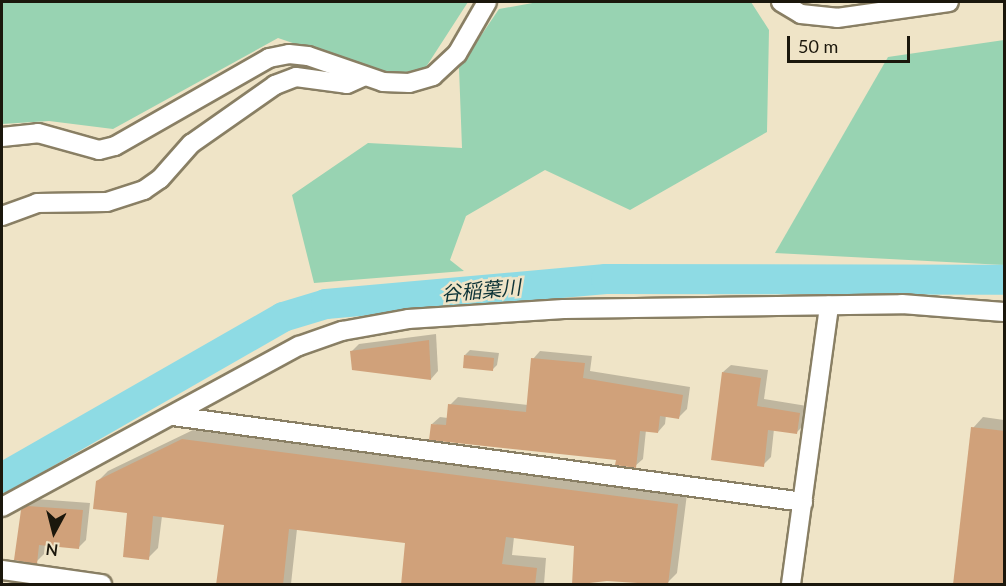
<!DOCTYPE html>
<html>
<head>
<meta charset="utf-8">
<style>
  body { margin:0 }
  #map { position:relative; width:1006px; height:586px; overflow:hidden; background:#efe4c7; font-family:Lato,"Noto Sans JP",sans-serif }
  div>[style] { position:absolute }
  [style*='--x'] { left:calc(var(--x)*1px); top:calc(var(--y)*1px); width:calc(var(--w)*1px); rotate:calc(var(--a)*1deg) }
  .green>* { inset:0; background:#98d3b2 }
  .shadow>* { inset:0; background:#0003 }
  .river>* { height:30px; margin:-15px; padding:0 15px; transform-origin:15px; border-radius:15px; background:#8edbe4 }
  .building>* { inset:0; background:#d0a17a }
  .roads { filter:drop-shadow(2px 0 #897f64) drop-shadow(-2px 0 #897f64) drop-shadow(0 2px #897f64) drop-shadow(0 -2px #897f64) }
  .minor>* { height:18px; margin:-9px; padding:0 9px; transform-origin:9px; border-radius:9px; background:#fff }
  span { translate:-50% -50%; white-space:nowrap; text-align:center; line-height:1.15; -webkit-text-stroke:5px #efe4c7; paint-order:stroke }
  .water-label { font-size:20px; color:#0d3337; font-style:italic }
  .frame { position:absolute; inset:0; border:3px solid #1b170c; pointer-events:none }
  .north { position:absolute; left:24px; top:502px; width:60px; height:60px; -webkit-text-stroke:4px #efe4c7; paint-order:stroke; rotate:187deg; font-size:16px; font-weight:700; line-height:24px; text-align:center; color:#1b170c }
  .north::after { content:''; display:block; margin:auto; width:21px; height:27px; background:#1b170c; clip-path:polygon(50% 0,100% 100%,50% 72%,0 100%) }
  .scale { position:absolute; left:787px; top:36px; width:123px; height:27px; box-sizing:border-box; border:3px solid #1b170c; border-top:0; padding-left:8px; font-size:18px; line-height:21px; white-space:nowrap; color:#1b170c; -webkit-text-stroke:4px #efe4c7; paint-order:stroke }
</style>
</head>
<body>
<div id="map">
  <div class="green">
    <div style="clip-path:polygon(2px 2px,468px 2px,426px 67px,390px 76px,278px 38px,113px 129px,49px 121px,2px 124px)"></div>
    <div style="clip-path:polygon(538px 2px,751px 2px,769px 30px,767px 132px,630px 210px,545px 170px,466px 216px,450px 260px,464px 271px,314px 283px,292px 195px,368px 143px,462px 148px,459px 68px,499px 9px)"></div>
    <div style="clip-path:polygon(1004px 40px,1004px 265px,775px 253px,888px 57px)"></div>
  </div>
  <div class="shadow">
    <div style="clip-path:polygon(436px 334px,438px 371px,431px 379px,352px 351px,359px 344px)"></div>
    <div style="clip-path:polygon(470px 350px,499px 353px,497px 365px,492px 370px,465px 355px)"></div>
    <div style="clip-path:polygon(540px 351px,592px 356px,590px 371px,690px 387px,687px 409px,679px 417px,666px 415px,665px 424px,658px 432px,646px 430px,643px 459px,635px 466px,618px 459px,432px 424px,440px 417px,448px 418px,450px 405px,458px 397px,528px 405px,533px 359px)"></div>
    <div style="clip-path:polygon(731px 365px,768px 370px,764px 399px,807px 406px,804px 425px,796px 433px,774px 429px,771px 457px,763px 465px,723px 372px)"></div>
    <div style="clip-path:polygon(983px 417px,1004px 420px,1004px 584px,973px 428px)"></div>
    <div style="clip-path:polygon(193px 430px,687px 494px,677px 573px,667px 583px,607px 580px,573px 584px,575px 544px,514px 537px,512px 555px,546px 558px,544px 584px,402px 584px,407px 542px,297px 529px,291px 584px,218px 584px,225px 523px,162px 516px,158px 548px,148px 558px,129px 512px,98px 481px,108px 471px)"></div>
    <div style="clip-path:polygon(36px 499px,90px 503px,86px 540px,78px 548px,45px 544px,44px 554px,36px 562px,22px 510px)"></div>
  </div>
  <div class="river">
    <div style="--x:2;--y:478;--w:324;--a:-29.8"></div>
    <div style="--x:283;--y:317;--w:45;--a:-16.8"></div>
    <div style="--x:326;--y:304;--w:281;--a:-5.1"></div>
    <div style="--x:606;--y:279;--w:398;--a:0.1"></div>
  </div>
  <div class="building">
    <div style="clip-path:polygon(429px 340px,431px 380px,352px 370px,350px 351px)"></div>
    <div style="clip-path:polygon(464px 355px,494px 358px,493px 371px,463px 368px)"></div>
    <div style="clip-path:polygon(531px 358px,585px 363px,583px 378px,683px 395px,679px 419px,660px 416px,658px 433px,640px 431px,636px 468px,615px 465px,616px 460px,429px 440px,431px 424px,446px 425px,448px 404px,526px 412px)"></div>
    <div style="clip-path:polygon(722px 372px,761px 378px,757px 406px,800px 413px,797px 434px,768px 430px,764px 467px,711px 460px)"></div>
    <div style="clip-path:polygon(971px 427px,1005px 431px,1005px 585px,953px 585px)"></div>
    <div style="clip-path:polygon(182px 439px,678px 504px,668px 585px,607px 581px,572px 585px,574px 546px,506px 537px,502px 564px,537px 568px,535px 585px,401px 585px,405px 543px,289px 529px,283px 585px,216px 585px,224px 525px,153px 516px,149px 560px,123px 557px,127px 513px,93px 509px,96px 481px)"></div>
    <div style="clip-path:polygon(27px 506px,83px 510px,79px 549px,39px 545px,37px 564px,14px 560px,21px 510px)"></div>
  </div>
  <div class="roads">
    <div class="minor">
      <div style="--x:781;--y:2;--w:23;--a:31"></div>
      <div style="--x:801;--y:14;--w:36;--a:6"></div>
      <div style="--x:837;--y:18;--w:113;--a:-8.1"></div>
      <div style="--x:2;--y:137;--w:36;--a:-6"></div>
      <div style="--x:38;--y:133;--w:63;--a:15.6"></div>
      <div style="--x:99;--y:150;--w:16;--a:-14"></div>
      <div style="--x:115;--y:146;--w:177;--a:-29.7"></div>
      <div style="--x:269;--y:58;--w:20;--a:-11"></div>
      <div style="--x:289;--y:54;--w:19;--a:6"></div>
      <div style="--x:308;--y:56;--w:79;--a:19.1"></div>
      <div style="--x:383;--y:82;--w:26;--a:2"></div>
      <div style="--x:409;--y:83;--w:25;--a:-16"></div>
      <div style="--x:433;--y:76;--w:33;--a:-43"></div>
      <div style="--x:457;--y:54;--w:60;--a:-60"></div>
      <div style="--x:2;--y:216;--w:37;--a:-20"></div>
      <div style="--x:37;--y:203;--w:70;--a:-0.8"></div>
      <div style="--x:107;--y:202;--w:39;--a:-18"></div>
      <div style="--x:144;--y:190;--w:19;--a:-35"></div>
      <div style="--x:160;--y:179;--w:47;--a:-48.5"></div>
      <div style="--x:191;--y:144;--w:103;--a:-35.1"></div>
      <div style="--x:275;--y:85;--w:22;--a:-21"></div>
      <div style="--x:296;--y:77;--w:51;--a:7.8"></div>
      <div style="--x:347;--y:84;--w:17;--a:-24"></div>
      <div style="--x:173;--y:416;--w:636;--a:7.77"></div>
      <div style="--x:2;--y:507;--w:338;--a:-28.5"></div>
      <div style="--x:299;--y:346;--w:46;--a:-19.2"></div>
      <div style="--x:342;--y:331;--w:67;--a:-10.3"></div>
      <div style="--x:408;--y:319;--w:156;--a:-3.7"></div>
      <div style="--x:564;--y:309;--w:338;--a:-0.8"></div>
      <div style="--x:902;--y:304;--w:102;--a:4.5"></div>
      <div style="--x:2;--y:570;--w:101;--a:8"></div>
      <div style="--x:791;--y:584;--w:281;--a:-82.2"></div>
    </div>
  </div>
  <div class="water-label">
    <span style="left:481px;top:290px;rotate:-5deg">谷稲葉川</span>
  </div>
  <div class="frame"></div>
  <div class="north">N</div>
  <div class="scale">50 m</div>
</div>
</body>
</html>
